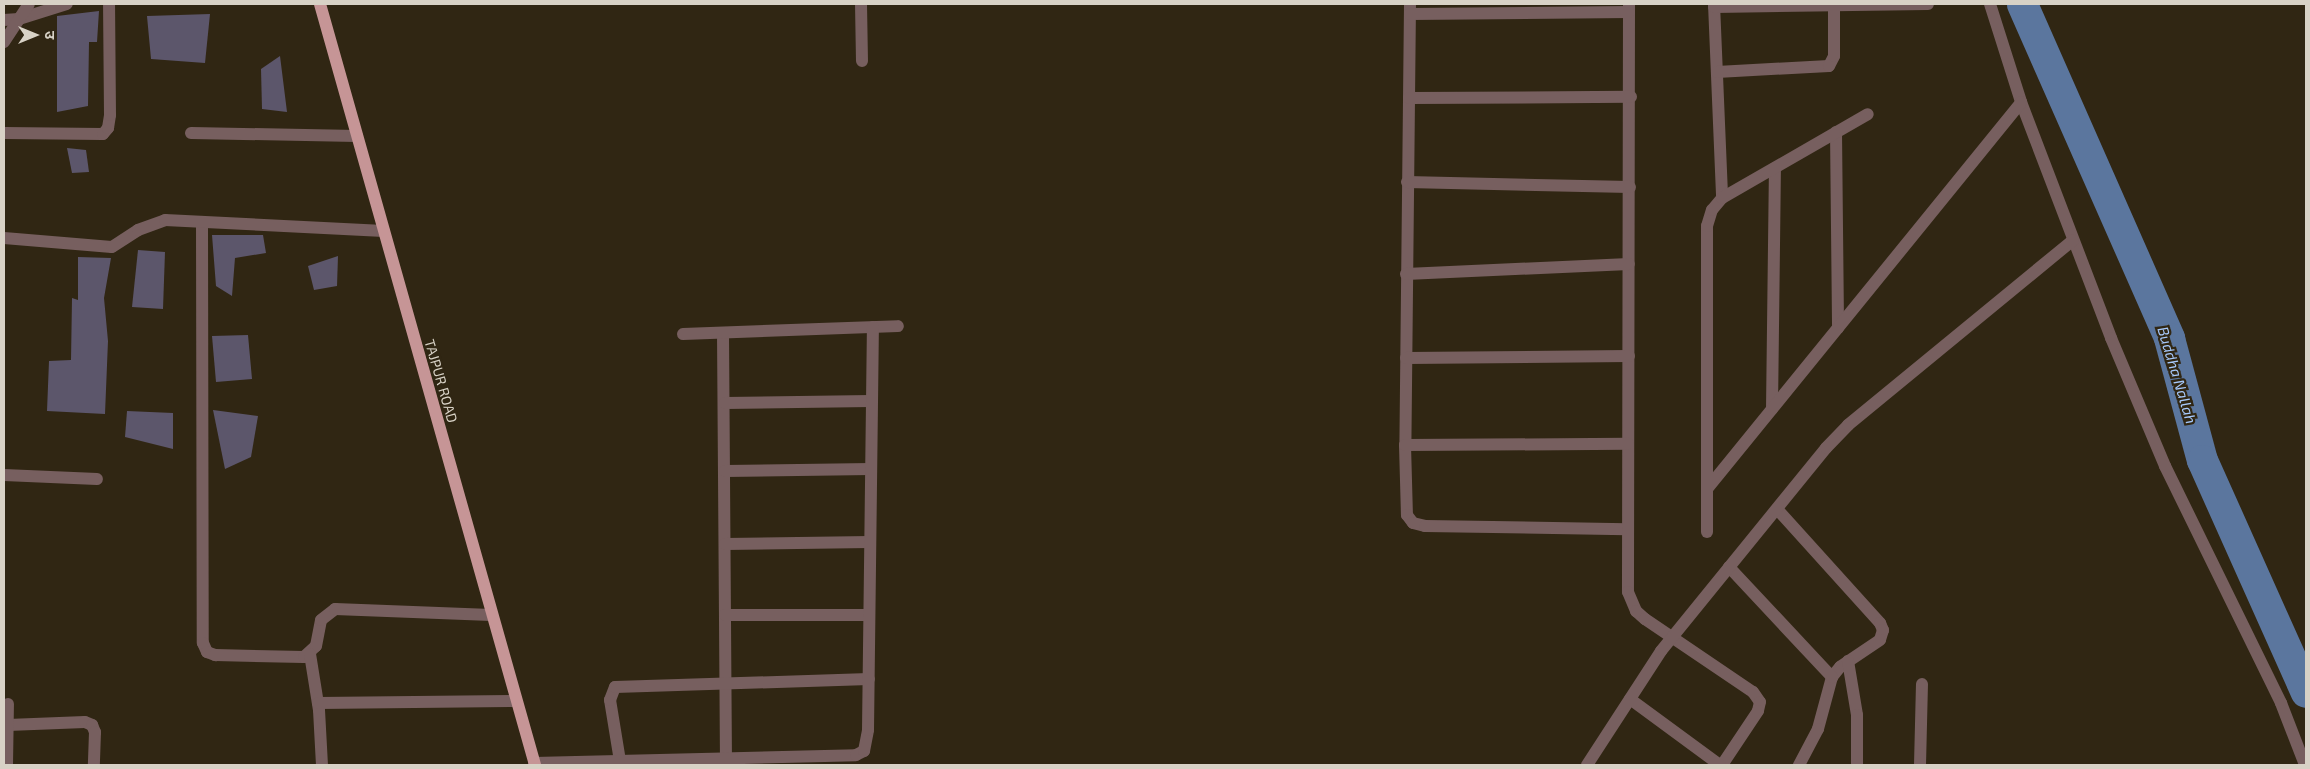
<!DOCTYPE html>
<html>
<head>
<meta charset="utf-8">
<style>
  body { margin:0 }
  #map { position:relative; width:2310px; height:769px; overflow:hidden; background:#302613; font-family:"Exo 2","Noto Sans Devanagari",sans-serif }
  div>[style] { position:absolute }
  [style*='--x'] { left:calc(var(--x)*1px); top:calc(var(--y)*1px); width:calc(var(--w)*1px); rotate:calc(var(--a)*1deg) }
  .river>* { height:31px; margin:-15.5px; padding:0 15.5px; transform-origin:15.5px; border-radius:15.5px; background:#5b769e }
  .building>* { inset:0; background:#5c566b }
  .minor>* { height:12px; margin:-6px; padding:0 6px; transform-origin:6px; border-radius:6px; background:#775f5f }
  .major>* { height:12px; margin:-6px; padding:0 6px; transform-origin:6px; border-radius:6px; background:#c69596 }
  span { translate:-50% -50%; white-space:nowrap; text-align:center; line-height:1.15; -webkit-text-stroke:4.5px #302613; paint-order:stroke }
  .street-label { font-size:14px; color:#d8d2c6 }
  .water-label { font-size:15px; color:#a7c9fb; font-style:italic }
  .frame { position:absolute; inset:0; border:5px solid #d8d2c6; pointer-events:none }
  .north { position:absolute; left:10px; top:10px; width:50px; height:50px; -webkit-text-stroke:4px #302613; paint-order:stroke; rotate:90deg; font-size:14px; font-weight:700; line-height:20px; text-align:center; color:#d8d2c6 }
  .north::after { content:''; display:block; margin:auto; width:18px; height:22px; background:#d8d2c6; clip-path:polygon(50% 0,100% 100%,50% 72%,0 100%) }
</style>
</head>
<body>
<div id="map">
  <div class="river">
    <div style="--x:2022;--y:4;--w:365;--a:66.2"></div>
    <div style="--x:2169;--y:338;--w:126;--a:74.9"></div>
    <div style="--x:2202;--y:460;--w:254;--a:65.9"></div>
  </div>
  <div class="building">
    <div style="clip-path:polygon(99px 11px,97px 42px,89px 42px,88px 106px,57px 112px,57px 16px)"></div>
    <div style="clip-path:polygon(210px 14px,205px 63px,151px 59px,147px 16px)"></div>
    <div style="clip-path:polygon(280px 56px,287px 112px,262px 109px,261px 69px)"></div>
    <div style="clip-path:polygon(67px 148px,86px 150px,89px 172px,72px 173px)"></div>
    <div style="clip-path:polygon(212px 235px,263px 235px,266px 253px,235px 258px,232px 296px,216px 286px)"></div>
    <div style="clip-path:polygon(138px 250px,165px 252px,163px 309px,132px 307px)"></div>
    <div style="clip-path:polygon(338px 256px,337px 286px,314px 290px,308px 266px)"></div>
    <div style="clip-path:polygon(78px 257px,111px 258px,104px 298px,108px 341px,105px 414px,47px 411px,49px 361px,71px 360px,72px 298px,78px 300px)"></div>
    <div style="clip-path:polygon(248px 335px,252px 379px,216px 382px,212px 336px)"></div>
    <div style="clip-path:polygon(213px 410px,258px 416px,251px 457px,225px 469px)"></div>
    <div style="clip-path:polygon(127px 411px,173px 413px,173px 449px,125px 437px)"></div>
  </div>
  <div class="minor">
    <div style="--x:861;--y:4;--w:57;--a:89"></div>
    <div style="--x:1410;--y:4;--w:441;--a:90.6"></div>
    <div style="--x:1405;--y:445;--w:70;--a:88.4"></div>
    <div style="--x:1407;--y:515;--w:10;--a:53"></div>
    <div style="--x:1413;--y:523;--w:12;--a:14"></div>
    <div style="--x:1425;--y:526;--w:202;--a:0.9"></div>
    <div style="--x:1629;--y:4;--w:588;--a:90.1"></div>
    <div style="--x:1628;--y:592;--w:21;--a:67"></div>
    <div style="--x:1636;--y:611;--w:12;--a:42"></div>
    <div style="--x:1645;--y:619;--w:130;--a:34.1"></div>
    <div style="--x:1753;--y:692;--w:12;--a:55"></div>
    <div style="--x:1760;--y:702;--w:9;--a:103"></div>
    <div style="--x:1758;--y:711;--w:65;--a:123.7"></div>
    <div style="--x:1714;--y:4;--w:194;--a:87.6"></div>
    <div style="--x:1990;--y:4;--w:103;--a:72.4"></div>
    <div style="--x:2021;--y:102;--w:253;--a:69.1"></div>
    <div style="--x:2111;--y:338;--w:139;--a:67.1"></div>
    <div style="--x:2165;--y:466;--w:264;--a:63.9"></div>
    <div style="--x:2281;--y:703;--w:66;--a:68.8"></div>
    <div style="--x:1714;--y:7;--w:214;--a:-0.8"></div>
    <div style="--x:1410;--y:14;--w:219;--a:-0.5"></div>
    <div style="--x:4;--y:20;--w:15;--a:-4"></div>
    <div style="--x:19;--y:19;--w:50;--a:-17.4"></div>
    <div style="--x:4;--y:42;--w:45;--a:-56.7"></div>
    <div style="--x:1717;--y:72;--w:112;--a:-3.1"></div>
    <div style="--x:1829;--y:66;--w:11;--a:-63"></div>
    <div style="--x:1834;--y:56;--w:52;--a:-90"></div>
    <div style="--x:1409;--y:98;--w:222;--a:-0.3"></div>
    <div style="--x:1836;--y:132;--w:196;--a:89.4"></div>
    <div style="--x:4;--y:133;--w:99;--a:0.6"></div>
    <div style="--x:103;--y:134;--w:8;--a:-50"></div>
    <div style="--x:108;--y:128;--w:13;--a:-81"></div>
    <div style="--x:110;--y:115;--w:111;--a:-90.5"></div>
    <div style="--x:191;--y:133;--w:166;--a:1"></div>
    <div style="--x:1407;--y:182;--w:223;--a:1.3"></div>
    <div style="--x:202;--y:222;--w:421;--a:89.9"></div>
    <div style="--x:203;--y:643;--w:10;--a:66"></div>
    <div style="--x:207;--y:652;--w:9;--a:21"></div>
    <div style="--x:215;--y:655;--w:89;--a:1.3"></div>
    <div style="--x:304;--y:657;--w:16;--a:-43"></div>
    <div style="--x:316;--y:646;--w:26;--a:-79"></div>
    <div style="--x:321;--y:620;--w:18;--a:-38"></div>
    <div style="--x:335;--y:609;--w:156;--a:2.2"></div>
    <div style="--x:4;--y:238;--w:108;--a:4.8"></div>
    <div style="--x:112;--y:247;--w:31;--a:-33"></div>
    <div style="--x:138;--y:230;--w:29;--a:-20"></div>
    <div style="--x:165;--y:220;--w:219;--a:2.9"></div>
    <div style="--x:1406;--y:274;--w:223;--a:-2.6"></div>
    <div style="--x:723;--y:333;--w:425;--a:89.6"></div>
    <div style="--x:683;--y:334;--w:215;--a:-2.1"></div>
    <div style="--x:1406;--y:358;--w:223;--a:-0.5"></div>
    <div style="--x:725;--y:403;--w:146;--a:-0.8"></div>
    <div style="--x:1772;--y:409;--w:241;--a:-89.3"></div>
    <div style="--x:1405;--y:445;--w:223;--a:-0.3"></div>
    <div style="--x:725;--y:471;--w:146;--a:-0.8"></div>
    <div style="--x:4;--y:475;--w:93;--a:2.5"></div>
    <div style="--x:1707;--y:489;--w:498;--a:-50.9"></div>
    <div style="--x:1777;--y:509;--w:154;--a:47.9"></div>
    <div style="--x:1880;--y:623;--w:8;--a:67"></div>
    <div style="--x:1883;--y:630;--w:10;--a:107"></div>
    <div style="--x:1880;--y:640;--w:48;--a:146"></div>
    <div style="--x:1840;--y:667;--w:13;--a:129"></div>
    <div style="--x:1832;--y:677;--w:54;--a:105.1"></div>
    <div style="--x:1818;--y:729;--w:41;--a:117.8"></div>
    <div style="--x:1707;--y:532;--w:306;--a:-90"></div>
    <div style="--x:1707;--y:226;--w:17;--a:-73"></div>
    <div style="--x:1712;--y:210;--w:16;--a:-50"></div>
    <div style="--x:1722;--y:198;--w:168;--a:-29.9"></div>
    <div style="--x:725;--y:544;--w:145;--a:-0.8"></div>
    <div style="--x:1729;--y:567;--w:151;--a:46.9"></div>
    <div style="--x:725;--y:615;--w:144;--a:0"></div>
    <div style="--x:310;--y:654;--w:57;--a:80.9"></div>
    <div style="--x:319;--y:710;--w:55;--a:86.9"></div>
    <div style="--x:1848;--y:661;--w:55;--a:80.5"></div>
    <div style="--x:1857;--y:715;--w:50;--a:90"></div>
    <div style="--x:1630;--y:699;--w:112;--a:36.3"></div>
    <div style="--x:318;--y:703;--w:198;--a:-0.6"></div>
    <div style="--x:8;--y:725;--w:77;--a:-2.2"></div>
    <div style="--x:85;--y:722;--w:8;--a:23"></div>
    <div style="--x:92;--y:725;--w:8;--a:67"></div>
    <div style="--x:95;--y:732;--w:33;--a:92"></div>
    <div style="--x:620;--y:761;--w:62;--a:-99.3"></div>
    <div style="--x:610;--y:700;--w:14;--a:-69"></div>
    <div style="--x:615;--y:687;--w:254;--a:-1.8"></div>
    <div style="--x:534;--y:763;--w:322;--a:-1.4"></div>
    <div style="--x:856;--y:755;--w:9;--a:-27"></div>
    <div style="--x:864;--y:751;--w:21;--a:-79"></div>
    <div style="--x:868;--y:730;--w:403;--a:-89.3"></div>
    <div style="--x:7;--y:765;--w:61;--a:-89.1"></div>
    <div style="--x:1587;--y:765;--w:136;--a:-57"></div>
    <div style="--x:1661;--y:651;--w:262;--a:-50.9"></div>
    <div style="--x:1826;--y:448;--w:32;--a:-46"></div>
    <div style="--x:1848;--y:425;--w:291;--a:-39.4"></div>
    <div style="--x:1920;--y:765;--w:81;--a:-88.6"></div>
  </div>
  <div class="major">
    <div style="--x:320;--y:4;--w:791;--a:74.22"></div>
  </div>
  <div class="street-label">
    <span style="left:441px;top:381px;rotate:74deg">TAJPUR ROAD</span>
  </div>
  <div class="water-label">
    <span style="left:2177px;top:375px;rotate:73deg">Buddha Nallah</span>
  </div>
  <div class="frame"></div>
  <div class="north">उ</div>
</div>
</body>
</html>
